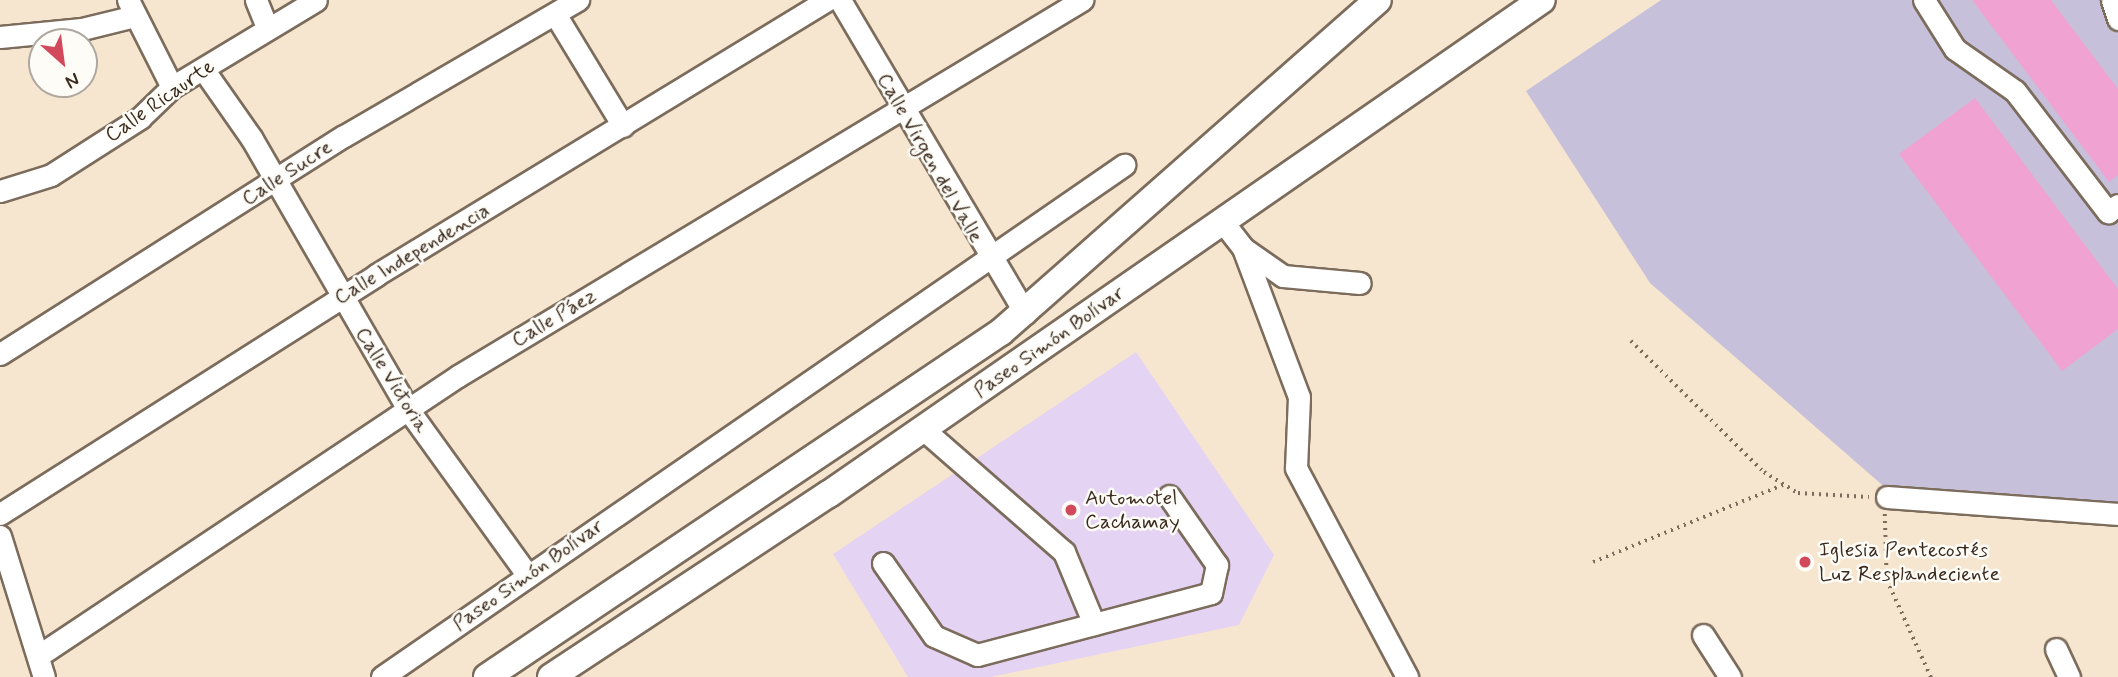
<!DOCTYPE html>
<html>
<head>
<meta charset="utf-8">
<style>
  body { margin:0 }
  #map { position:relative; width:2118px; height:677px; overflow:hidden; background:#f6e6d0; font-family:Mynerve,sans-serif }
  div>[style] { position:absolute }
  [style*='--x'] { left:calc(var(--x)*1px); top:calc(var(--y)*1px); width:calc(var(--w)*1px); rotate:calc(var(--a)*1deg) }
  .built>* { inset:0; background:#e4d3f2 }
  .industrial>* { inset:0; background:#c6c0da }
  .building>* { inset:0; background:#f0a3d2 }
  .path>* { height:3.5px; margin-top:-1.75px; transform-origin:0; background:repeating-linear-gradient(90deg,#7c6c5c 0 2px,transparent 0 7px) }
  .roads { filter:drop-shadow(2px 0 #7c6c5c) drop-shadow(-2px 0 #7c6c5c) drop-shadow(0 2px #7c6c5c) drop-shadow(0 -2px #7c6c5c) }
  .minor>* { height:21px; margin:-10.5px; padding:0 10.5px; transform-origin:10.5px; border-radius:10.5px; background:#fff }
  .major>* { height:26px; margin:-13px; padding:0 13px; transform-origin:13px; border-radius:13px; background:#fff }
  .dots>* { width:19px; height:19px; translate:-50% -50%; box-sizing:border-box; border:4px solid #fdfcf7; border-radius:50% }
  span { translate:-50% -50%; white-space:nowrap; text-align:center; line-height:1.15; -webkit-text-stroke:5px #fdfcf7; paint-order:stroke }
  .street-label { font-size:21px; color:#3b2a1e }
  .poi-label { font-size:21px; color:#3b2a1e }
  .left { translate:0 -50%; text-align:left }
  .north { position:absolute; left:28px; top:28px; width:70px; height:70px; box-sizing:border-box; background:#fdfcf7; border:2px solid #afa8a0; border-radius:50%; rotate:152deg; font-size:19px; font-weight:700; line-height:28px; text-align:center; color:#3b2a1e }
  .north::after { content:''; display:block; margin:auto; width:24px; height:32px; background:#d1495b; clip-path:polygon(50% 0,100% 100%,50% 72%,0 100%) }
</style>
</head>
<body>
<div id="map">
  <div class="built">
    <div style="clip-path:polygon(1136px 352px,1274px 555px,1239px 625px,991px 677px,908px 677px,833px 554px)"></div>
  </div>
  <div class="industrial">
    <div style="clip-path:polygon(1661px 0,2118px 0,2118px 502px,1888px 490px,1650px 283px,1526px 91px)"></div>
  </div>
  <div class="building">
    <div style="clip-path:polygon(1972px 0,2051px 0,2118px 89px,2118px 175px,2109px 182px)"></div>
    <div style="clip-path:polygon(1975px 98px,2118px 289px,2118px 329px,2062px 371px,1899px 154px)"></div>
  </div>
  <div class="path">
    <div style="--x:1631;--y:341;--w:187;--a:44.6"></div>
    <div style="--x:1764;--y:472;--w:40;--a:32"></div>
    <div style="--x:1798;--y:493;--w:71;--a:3.2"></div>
    <div style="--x:1885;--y:514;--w:66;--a:88.3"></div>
    <div style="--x:1887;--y:580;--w:107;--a:65.6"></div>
    <div style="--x:1593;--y:562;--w:205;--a:-22.1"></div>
  </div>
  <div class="roads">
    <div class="minor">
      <div style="--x:128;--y:0;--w:97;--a:63.2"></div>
      <div style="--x:256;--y:0;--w:31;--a:68"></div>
      <div style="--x:840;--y:0;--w:364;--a:59.4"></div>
      <div style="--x:1924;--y:0;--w:58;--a:57.7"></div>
      <div style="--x:1955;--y:49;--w:73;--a:35"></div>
      <div style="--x:2015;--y:91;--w:153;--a:52.5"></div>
      <div style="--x:2108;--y:212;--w:12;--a:-35"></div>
      <div style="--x:2112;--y:0;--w:20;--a:72"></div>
      <div style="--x:555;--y:14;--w:131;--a:58.7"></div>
      <div style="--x:0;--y:37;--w:82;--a:-5.6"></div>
      <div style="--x:82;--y:29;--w:55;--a:-13.8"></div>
      <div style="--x:203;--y:69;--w:85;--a:55"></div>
      <div style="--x:252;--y:139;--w:310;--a:60"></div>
      <div style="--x:407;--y:408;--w:207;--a:54.2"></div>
      <div style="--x:0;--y:191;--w:53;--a:-17.4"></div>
      <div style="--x:51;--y:175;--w:106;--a:-32.6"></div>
      <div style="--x:140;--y:118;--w:45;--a:-44.1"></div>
      <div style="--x:172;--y:87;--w:168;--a:-31.1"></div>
      <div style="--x:1222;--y:221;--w:34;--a:52"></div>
      <div style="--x:1243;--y:248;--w:49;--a:35"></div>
      <div style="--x:1283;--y:276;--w:77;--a:5.2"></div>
      <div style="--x:1243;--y:248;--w:159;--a:69.4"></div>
      <div style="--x:1299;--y:397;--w:71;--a:92.4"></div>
      <div style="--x:1296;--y:468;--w:237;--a:62"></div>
      <div style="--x:0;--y:354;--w:407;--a:-32.4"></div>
      <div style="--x:344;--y:136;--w:271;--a:-30.2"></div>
      <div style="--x:923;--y:429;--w:187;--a:41.1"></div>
      <div style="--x:1064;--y:552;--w:78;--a:67.4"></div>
      <div style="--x:1887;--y:497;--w:232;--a:4.2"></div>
      <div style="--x:0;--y:514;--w:446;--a:-32.4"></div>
      <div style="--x:376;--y:275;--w:528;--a:-31.37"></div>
      <div style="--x:0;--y:536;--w:148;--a:72.7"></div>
      <div style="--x:883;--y:563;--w:89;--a:55.1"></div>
      <div style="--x:934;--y:636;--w:47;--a:23.8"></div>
      <div style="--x:977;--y:655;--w:242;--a:-14.8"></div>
      <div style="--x:1211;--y:593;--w:29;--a:-78"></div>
      <div style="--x:1217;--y:565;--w:84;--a:-124.8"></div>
      <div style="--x:1703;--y:635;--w:50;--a:57.3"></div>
      <div style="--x:2056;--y:649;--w:31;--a:65"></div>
      <div style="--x:38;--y:656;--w:505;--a:-33.69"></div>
      <div style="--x:458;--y:376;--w:729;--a:-31.07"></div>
      <div style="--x:382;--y:677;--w:902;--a:-34.61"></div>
    </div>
    <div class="major">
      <div style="--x:487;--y:677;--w:619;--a:-33.87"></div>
      <div style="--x:1001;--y:332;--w:502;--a:-41.37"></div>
      <div style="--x:551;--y:677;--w:333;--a:-33.4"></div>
      <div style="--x:829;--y:494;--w:867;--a:-34.72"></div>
    </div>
  </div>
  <div class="dots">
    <div style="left:1071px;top:510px;background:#d1495b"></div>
    <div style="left:1805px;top:562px;background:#d1495b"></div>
  </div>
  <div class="street-label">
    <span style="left:160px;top:101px;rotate:-35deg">Calle Ricaurte</span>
    <span style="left:930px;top:158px;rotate:60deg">Calle Virgen del Valle</span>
    <span style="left:287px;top:173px;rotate:-33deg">Calle Sucre</span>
    <span style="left:412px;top:254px;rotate:-31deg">Calle Independencia</span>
    <span style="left:554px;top:318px;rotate:-31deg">Calle Páez</span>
    <span style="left:1049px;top:342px;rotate:-35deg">Paseo Simón Bolívar</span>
    <span style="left:392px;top:380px;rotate:58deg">Calle Victoria</span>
    <span style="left:528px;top:575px;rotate:-35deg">Paseo Simón Bolívar</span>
  </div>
  <div class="poi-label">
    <span class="left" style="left:1085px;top:510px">Automotel<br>Cachamay</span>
    <span class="left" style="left:1819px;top:562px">Iglesia Pentecostés<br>Luz Resplandeciente</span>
  </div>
  <div class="north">N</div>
</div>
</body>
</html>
